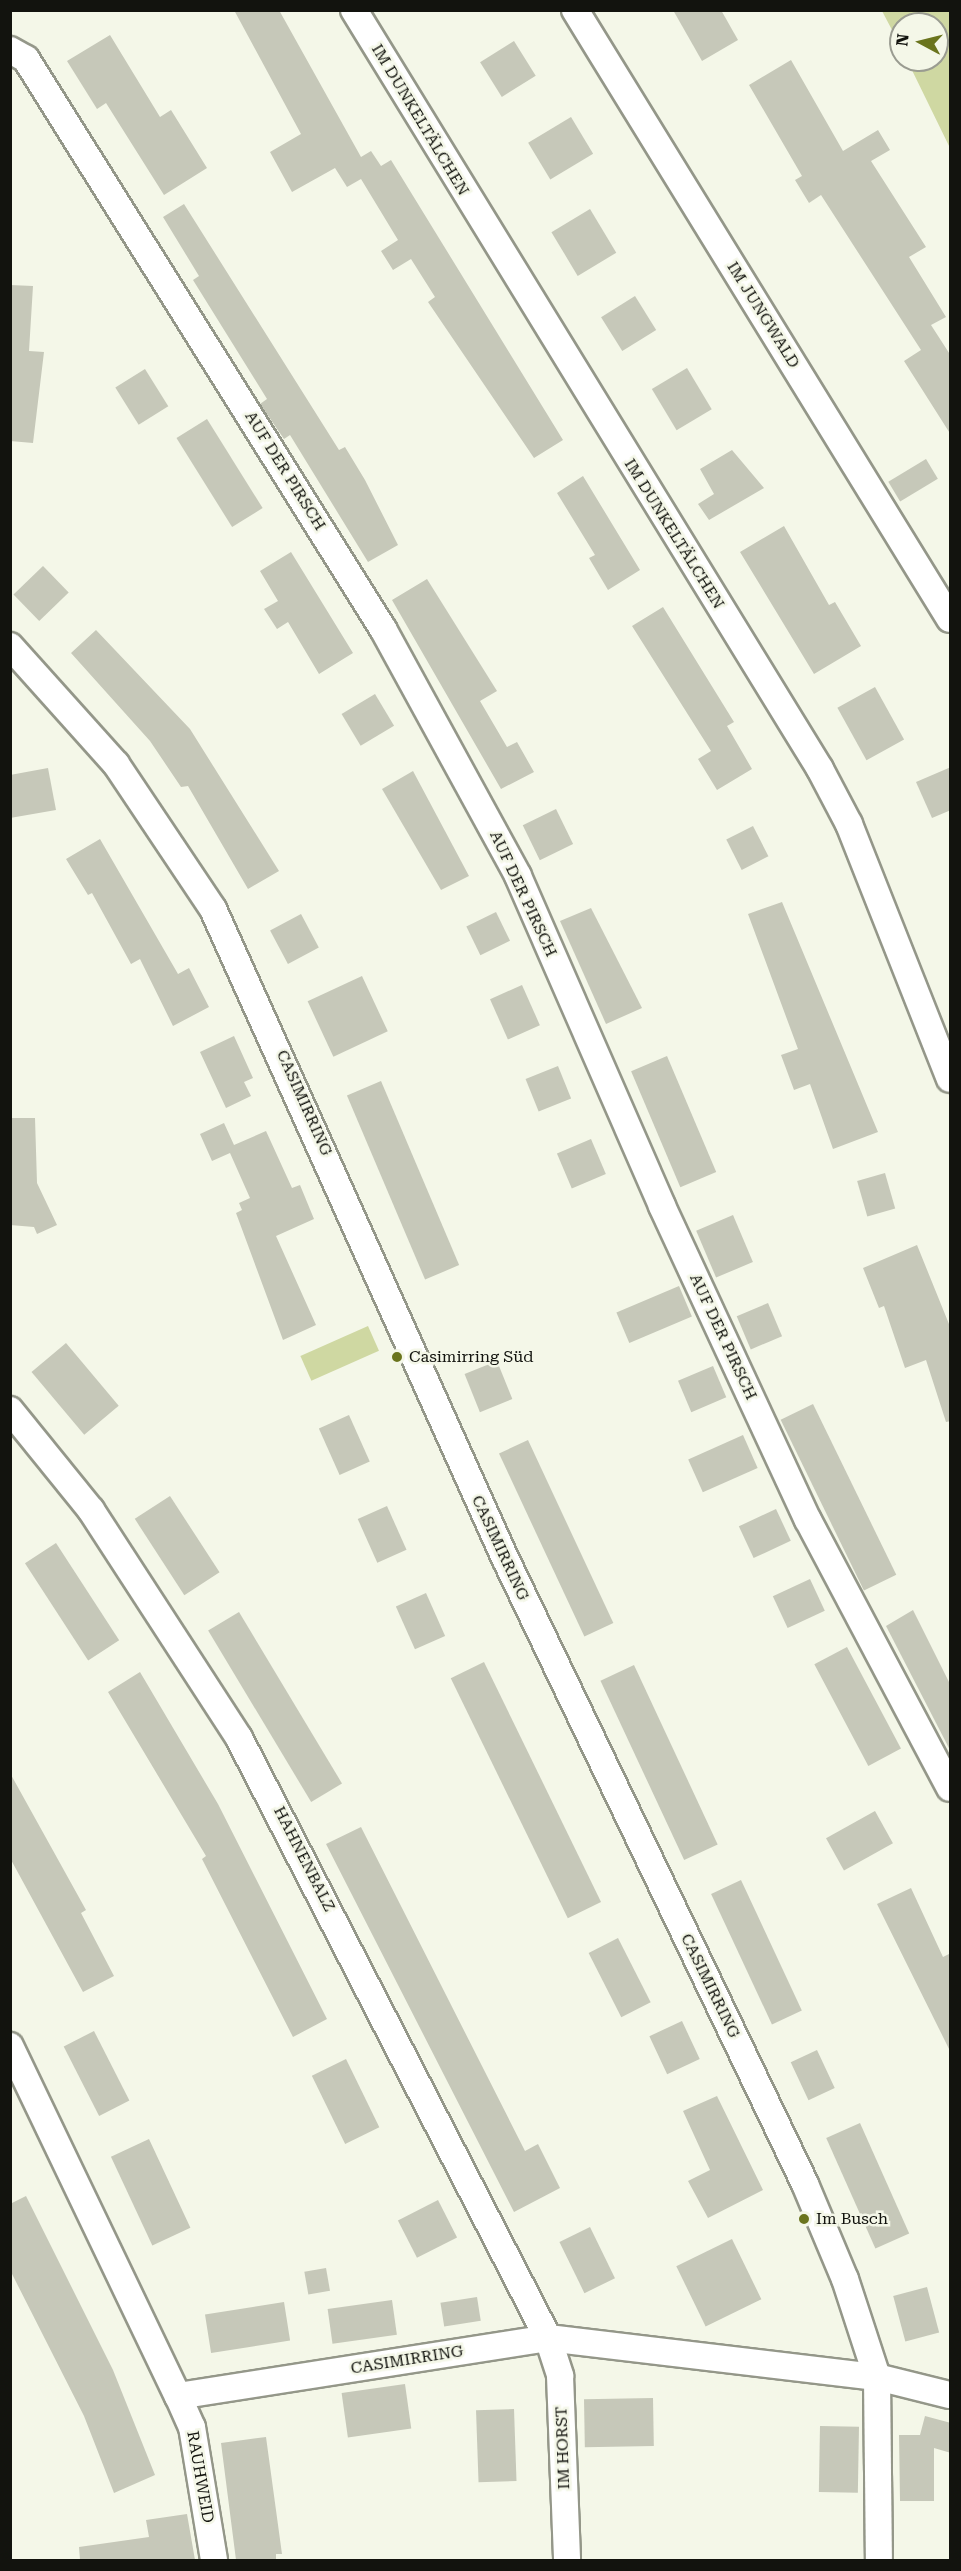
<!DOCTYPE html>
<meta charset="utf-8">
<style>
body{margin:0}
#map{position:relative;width:961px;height:2571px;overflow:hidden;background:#f4f7e8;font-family:"Roboto Serif",serif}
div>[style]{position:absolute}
.green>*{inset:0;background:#cfd8a2;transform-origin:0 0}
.building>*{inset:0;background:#c6c8b9;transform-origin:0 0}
.roads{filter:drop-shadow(2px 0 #949789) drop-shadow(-2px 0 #949789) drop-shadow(0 2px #949789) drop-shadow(0 -2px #949789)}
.street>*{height:26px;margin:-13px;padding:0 13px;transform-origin:13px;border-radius:13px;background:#fff}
.dots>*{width:16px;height:16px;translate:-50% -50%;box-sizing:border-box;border:3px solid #f4f7e8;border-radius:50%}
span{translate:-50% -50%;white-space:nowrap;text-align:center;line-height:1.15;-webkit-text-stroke:5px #f4f7e8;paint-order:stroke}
.street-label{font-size:16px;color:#12130e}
.poi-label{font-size:16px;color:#12130e}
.left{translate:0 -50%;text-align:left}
.frame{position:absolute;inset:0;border:12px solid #12130e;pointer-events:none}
.north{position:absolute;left:889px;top:12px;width:60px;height:60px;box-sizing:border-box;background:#f4f7e8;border:2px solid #9a9c91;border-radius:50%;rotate:277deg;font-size:16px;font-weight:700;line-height:24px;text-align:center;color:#12130e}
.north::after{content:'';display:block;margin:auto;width:21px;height:27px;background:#6a741d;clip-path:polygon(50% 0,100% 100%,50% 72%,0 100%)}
</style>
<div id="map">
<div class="green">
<i style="clip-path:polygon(882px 11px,950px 11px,950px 148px,907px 60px,937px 60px,937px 24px,901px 24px,901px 47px)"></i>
<i style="left:368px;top:1326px;width:27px;height:74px;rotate:66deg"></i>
</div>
<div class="building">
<i style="clip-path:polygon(234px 10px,279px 10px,361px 157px,371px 151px,381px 166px,391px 160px,563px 440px,534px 458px,428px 302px,435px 297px,411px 259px,393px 270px,381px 251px,398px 240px,361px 179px,347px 187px,335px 168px,292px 192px,270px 152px,301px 134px)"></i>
<i style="clip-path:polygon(673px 10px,721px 10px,738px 40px,702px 61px)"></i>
<i style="clip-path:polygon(110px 35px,160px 117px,171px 110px,207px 168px,164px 195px,106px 103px,97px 109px,67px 61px)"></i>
<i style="left:514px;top:41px;width:41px;height:40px;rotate:58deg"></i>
<i style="clip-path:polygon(791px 60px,843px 151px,878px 130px,890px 150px,871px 161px,926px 247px,909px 257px,946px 317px,931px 325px,951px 356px,951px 435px,904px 361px,921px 350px,821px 195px,809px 203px,795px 180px,802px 176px,749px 85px)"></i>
<i style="left:571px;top:117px;width:43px;height:50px;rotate:59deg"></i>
<i style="clip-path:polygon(184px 204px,339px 450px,345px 447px,365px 480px,398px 545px,368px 562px,290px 435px,284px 439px,260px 404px,267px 399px,193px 280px,199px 276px,163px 217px)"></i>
<i style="left:590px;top:209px;width:51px;height:45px;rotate:59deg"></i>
<i style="clip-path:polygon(10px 285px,33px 286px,29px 351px,44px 352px,33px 443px,10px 441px)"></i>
<i style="left:635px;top:296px;width:40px;height:40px;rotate:58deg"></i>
<i style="left:687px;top:368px;width:48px;height:41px;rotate:59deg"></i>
<i style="left:145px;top:369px;width:44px;height:35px;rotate:58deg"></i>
<i style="left:207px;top:419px;width:105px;height:36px;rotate:58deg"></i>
<i style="clip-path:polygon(732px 450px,764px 488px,709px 520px,698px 504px,714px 494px,700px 469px)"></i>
<i style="left:926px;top:459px;width:23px;height:44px;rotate:59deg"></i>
<i style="clip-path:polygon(583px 476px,640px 570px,608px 590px,589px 558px,595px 555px,557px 493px)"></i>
<i style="clip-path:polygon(784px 526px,829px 605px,835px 602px,861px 646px,814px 674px,740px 552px)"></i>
<i style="clip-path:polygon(291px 552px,353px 653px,319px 674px,288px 622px,277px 629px,264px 609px,278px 601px,260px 571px)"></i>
<i style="left:43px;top:566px;width:37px;height:41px;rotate:46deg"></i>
<i style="clip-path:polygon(427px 579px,497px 691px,480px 701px,507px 747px,517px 742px,534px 772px,501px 789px,392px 600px)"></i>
<i style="clip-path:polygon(663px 607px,734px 722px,727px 726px,752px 769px,717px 790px,698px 759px,711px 751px,632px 626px)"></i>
<i style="clip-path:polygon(96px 630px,190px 729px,279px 871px,248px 889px,188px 786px,181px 787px,150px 741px,71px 653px)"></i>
<i style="left:875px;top:687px;width:60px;height:43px;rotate:61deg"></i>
<i style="left:375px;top:694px;width:37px;height:39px;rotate:59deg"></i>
<i style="clip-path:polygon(951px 767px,951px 810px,932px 818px,916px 782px)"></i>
<i style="clip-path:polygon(48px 768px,56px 810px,10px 818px,10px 775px)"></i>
<i style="clip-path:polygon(413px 771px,469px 876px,441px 890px,382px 789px)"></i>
<i style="left:556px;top:809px;width:39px;height:37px;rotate:64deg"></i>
<i style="left:753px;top:826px;width:34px;height:30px;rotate:63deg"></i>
<i style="clip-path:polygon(100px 839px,178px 974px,189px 968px,209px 1007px,173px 1026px,140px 959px,131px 964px,92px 893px,88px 895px,66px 859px)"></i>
<i style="clip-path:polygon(782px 902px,878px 1132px,833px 1149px,810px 1084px,794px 1090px,781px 1055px,798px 1049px,748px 914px)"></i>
<i style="clip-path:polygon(591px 908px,642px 1008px,606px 1024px,560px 921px)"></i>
<i style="left:496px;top:912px;width:32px;height:33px;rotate:64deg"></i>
<i style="left:301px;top:914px;width:38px;height:35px;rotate:62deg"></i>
<i style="left:362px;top:976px;width:61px;height:60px;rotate:65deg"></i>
<i style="left:522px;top:985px;width:44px;height:35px;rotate:66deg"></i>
<i style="clip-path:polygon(234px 1036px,253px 1078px,244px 1082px,251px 1096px,226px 1108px,200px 1052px)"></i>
<i style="left:667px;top:1056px;width:126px;height:39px;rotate:67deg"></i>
<i style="left:558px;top:1066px;width:35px;height:35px;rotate:68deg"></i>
<i style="left:381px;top:1081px;width:200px;height:37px;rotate:67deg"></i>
<i style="clip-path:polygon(10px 1118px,35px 1118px,37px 1183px,57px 1225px,37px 1234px,34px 1227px,10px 1225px)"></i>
<i style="clip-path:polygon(224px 1123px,234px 1145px,266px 1131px,292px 1188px,300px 1185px,314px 1219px,276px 1236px,316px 1325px,283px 1340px,236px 1213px,242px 1210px,239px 1203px,250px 1198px,230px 1153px,212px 1161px,200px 1134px)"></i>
<i style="left:591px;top:1139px;width:38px;height:37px;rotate:67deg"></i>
<i style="left:885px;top:1173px;width:37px;height:29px;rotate:74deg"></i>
<i style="left:733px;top:1215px;width:51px;height:40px;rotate:67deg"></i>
<i style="clip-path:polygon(917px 1245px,951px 1329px,951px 1421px,946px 1422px,926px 1360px,905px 1368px,884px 1306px,879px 1308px,863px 1268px)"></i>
<i style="left:679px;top:1286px;width:33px;height:68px;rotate:67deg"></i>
<i style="left:768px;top:1303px;width:36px;height:34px;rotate:67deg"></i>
<i style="left:66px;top:1343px;width:82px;height:45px;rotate:50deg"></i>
<i style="left:497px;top:1361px;width:41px;height:35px;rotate:68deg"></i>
<i style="left:713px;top:1366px;width:34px;height:38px;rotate:67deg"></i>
<i style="left:813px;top:1404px;width:190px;height:36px;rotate:64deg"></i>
<i style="left:349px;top:1415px;width:51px;height:33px;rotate:66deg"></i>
<i style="left:743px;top:1435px;width:36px;height:60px;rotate:66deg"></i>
<i style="left:528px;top:1440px;width:202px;height:32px;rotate:65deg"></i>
<i style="left:170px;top:1496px;width:91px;height:42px;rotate:57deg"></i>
<i style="left:387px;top:1506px;width:48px;height:32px;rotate:66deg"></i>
<i style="left:776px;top:1509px;width:35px;height:41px;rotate:65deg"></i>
<i style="left:56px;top:1543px;width:116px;height:37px;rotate:57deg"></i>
<i style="left:810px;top:1579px;width:35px;height:41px;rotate:65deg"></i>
<i style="left:426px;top:1593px;width:47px;height:33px;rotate:66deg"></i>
<i style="clip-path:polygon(913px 1610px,951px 1686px,951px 1752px,886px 1626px)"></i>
<i style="left:239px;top:1612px;width:200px;height:36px;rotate:59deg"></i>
<i style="left:847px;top:1647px;width:115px;height:37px;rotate:62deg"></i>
<i style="left:484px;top:1662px;width:267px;height:37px;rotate:64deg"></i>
<i style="left:634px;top:1665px;width:198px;height:37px;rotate:65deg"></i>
<i style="clip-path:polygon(140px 1672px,218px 1804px,327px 2019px,293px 2037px,202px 1859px,206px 1856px,108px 1692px)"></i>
<i style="clip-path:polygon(10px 1773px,86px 1910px,81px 1913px,114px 1976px,83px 1992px,10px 1858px)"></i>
<i style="left:875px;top:1811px;width:37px;height:56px;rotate:61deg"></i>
<i style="clip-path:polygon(361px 1827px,525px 2151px,538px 2144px,560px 2188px,514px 2212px,326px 1844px)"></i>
<i style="left:741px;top:1880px;width:144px;height:33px;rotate:65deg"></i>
<i style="clip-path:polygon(911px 1888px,943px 1957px,951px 1953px,951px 2053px,877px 1904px)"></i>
<i style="left:618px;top:1938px;width:72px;height:33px;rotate:63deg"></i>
<i style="left:682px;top:2021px;width:42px;height:36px;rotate:65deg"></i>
<i style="left:94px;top:2031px;width:78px;height:34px;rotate:63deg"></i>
<i style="left:817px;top:2050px;width:42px;height:29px;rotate:65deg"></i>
<i style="left:346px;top:2059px;width:76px;height:38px;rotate:64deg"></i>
<i style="clip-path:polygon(717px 2096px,763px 2190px,708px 2218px,688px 2181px,710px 2170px,683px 2111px)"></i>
<i style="left:860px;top:2123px;width:121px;height:37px;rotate:66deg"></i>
<i style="left:149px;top:2139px;width:98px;height:42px;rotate:65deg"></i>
<i style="clip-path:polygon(26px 2196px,113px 2370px,155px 2475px,114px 2493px,84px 2416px,10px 2270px,10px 2204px)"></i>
<i style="left:438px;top:2200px;width:42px;height:45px;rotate:63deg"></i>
<i style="left:590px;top:2227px;width:57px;height:34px;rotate:64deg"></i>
<i style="left:732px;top:2239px;width:67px;height:62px;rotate:64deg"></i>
<i style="left:326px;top:2268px;width:23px;height:22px;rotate:80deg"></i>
<i style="left:927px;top:2287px;width:47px;height:35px;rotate:75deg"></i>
<i style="left:477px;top:2297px;width:24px;height:37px;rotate:81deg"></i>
<i style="left:392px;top:2300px;width:35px;height:65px;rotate:82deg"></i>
<i style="left:284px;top:2302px;width:39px;height:80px;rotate:81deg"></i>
<i style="left:405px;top:2384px;width:45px;height:64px;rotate:82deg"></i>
<i style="left:653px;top:2398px;width:48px;height:69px;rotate:89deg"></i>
<i style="left:514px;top:2409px;width:72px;height:38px;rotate:88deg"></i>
<i style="clip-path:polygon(925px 2416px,951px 2423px,951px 2453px,934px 2448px,934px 2501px,900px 2501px,899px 2435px,920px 2435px)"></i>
<i style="left:820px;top:2426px;width:39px;height:66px;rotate:1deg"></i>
<i style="clip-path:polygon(266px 2437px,282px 2554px,276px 2554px,276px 2560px,236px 2560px,221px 2443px)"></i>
<i style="clip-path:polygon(187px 2514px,195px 2560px,80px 2560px,79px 2547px,149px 2537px,146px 2520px)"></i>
</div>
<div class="roads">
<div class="street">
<i style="left:354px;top:10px;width:891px;rotate:58.45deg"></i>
<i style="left:820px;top:769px;width:62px;rotate:62.2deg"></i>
<i style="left:849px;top:824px;width:274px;rotate:68.4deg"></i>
<i style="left:575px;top:10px;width:715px;rotate:58.38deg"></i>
<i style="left:10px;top:50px;width:18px;rotate:29deg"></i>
<i style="left:26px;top:59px;width:673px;rotate:57.94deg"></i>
<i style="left:383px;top:629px;width:281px;rotate:61.3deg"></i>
<i style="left:518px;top:876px;width:360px;rotate:66.4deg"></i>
<i style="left:662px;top:1206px;width:346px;rotate:65.1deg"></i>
<i style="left:808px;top:1520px;width:303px;rotate:62.1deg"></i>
<i style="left:10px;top:646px;width:159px;rotate:48.1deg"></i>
<i style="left:116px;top:764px;width:174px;rotate:56.2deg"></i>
<i style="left:213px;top:909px;width:712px;rotate:65.78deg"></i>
<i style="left:505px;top:1558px;width:694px;rotate:64.39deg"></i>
<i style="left:805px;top:2184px;width:103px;rotate:67.2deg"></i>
<i style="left:845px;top:2279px;width:103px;rotate:71.9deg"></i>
<i style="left:877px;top:2377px;width:183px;rotate:89.4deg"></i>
<i style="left:10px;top:1410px;width:129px;rotate:51deg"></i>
<i style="left:91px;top:1510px;width:272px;rotate:57deg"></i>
<i style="left:239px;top:1738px;width:675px;rotate:62.75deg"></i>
<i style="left:548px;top:2338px;width:40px;rotate:72deg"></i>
<i style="left:560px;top:2376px;width:184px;rotate:87.8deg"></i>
<i style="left:10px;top:2046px;width:388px;rotate:64.4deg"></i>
<i style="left:178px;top:2396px;width:375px;rotate:-8.9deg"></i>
<i style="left:548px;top:2338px;width:331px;rotate:6.8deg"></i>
<i style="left:877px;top:2377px;width:75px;rotate:13.9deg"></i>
<i style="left:178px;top:2396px;width:34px;rotate:66deg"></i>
<i style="left:192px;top:2427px;width:135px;rotate:80.6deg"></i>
</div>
</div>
<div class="dots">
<i style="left:397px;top:1357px;background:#6a741d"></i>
<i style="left:804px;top:2219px;background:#6a741d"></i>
</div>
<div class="street-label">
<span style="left:420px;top:120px;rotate:59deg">IM DUNKELTÄLCHEN</span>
<span style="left:763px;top:315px;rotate:58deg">IM JUNGWALD</span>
<span style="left:285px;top:471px;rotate:58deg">AUF DER PIRSCH</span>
<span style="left:674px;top:534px;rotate:58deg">IM DUNKELTÄLCHEN</span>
<span style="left:523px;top:894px;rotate:65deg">AUF DER PIRSCH</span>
<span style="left:304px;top:1103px;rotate:66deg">CASIMIRRING</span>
<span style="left:723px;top:1337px;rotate:65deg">AUF DER PIRSCH</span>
<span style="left:500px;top:1548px;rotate:65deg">CASIMIRRING</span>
<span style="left:304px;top:1859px;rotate:63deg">HAHNENBALZ</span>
<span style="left:710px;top:1986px;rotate:64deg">CASIMIRRING</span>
<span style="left:407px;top:2360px;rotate:-9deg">CASIMIRRING</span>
<span style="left:563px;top:2448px;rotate:-92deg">IM HORST</span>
<span style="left:200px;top:2477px;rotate:80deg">RAUHWEID</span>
</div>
<div class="poi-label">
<span class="left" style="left:409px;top:1357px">Casimirring Süd</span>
<span class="left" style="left:816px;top:2219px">Im Busch</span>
</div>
<div class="frame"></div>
<div class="north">N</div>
</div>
